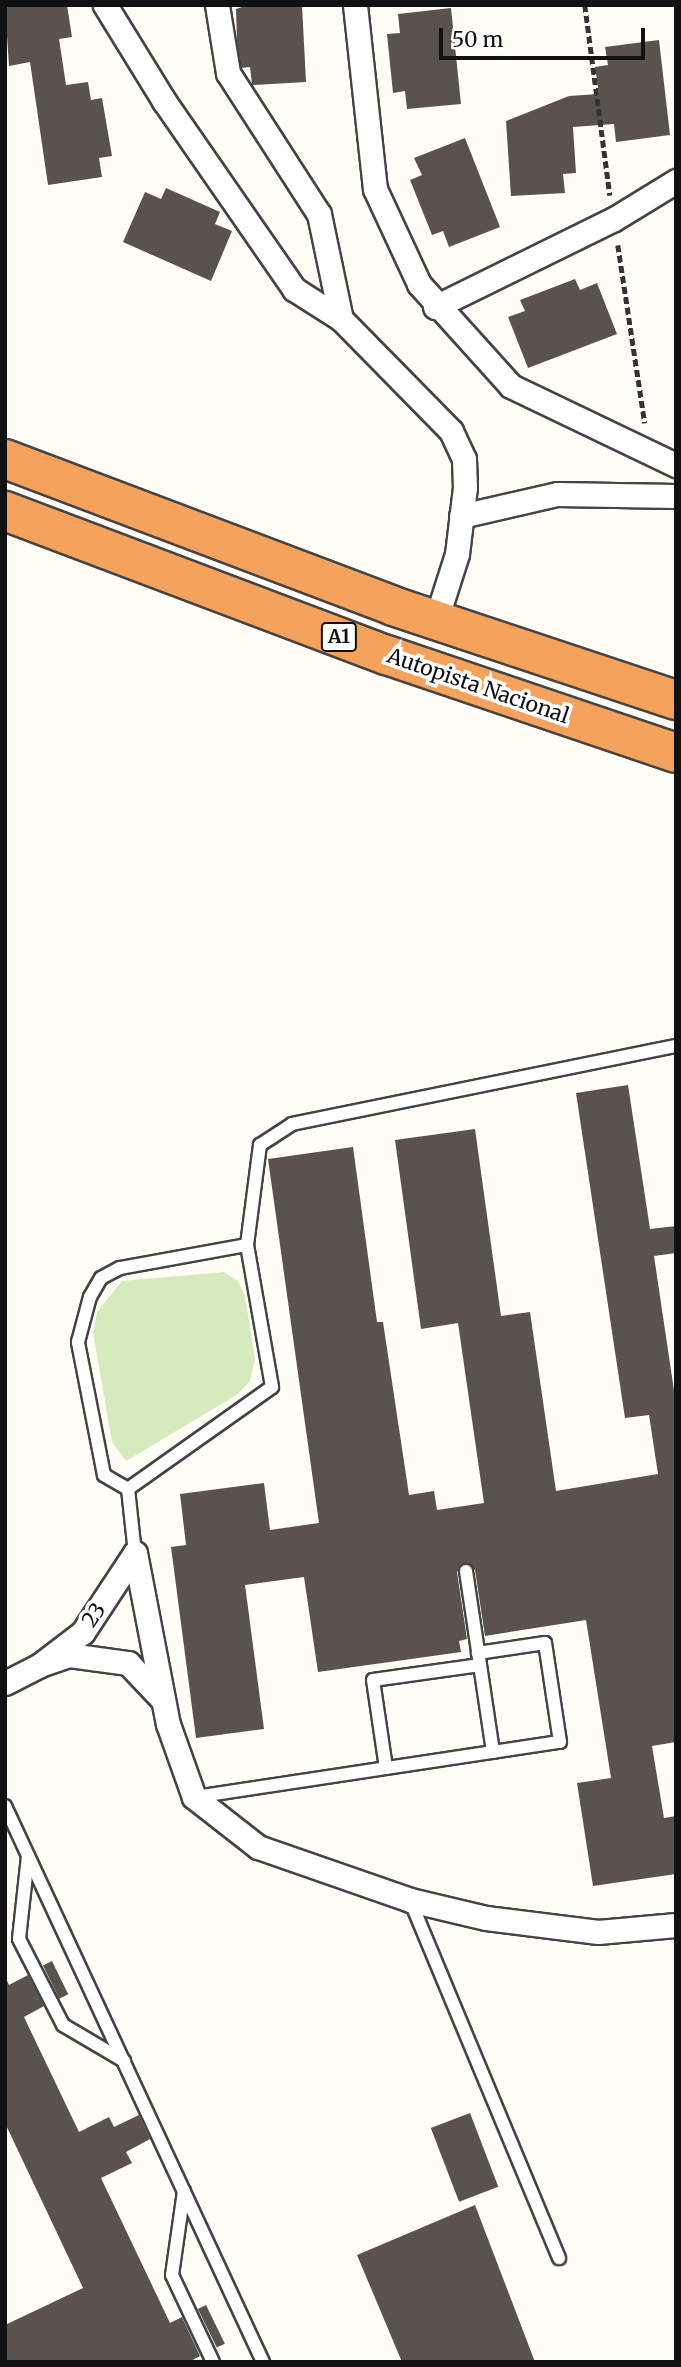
<!DOCTYPE html>
<style>
body{margin:0}
#map{position:relative;width:681px;height:2367px;overflow:hidden;background:#fffdf5;font-family:Merriweather,serif}
div>[style]{position:absolute}
.green>*{inset:0;background:#d5ebbd}
.building>*{inset:0;background:#5a524d;transform-origin:0 0}
.path>*{height:4.5px;margin-top:-2.25px;transform-origin:0;background:repeating-linear-gradient(90deg,#333 0 7px,transparent 0 10.5px)}
.roads{filter:drop-shadow(2px 0 #444) drop-shadow(-2px 0 #444) drop-shadow(0 2px #444) drop-shadow(0 -2px #444)}
.service>*{height:12px;margin:-6px;padding:0 6px;transform-origin:6px;border-radius:6px;background:#fff}
.minor>*{height:23px;margin:-11.5px;padding:0 11.5px;transform-origin:11.5px;border-radius:11.5px;background:#fff}
.motorway>*{height:38px;margin:-19px;padding:0 19px;transform-origin:19px;border-radius:19px;background:#f5a25d}
span{translate:-50% -50%;white-space:nowrap;text-align:center;line-height:1.15;-webkit-text-stroke:7px #fff;paint-order:stroke}
.shield-label span{padding:2px 5px;background:#fff;border:2px solid;border-radius:5px;-webkit-text-stroke-width:0}
.shield-label{font-size:19px;color:#111;font-weight:700}
.street-label{font-size:21px;color:#111}
.frame{position:absolute;inset:0;border:7px solid #111;pointer-events:none}
.scale{position:absolute;left:439px;top:28px;width:206px;height:32px;box-sizing:border-box;border:4px solid #111;border-top:0;padding-left:9px;font-size:21px;line-height:24px;white-space:nowrap;color:#111;-webkit-text-stroke:5px #fff;paint-order:stroke}
</style>
<div id="map">
<div class="green">
<i style="clip-path:polygon(224px 1272px,238px 1281px,245px 1296px,255px 1359px,250px 1381px,238px 1394px,126px 1461px,112px 1442px,93px 1333px,97px 1312px,122px 1281px)"></i>
</div>
<div class="building">
<i style="clip-path:polygon(5px 5px,67px 5px,72px 37px,59px 39px,66px 85px,88px 82px,91px 100px,102px 98px,112px 156px,99px 158px,102px 177px,48px 185px,30px 62px,9px 66px)"></i>
<i style="clip-path:polygon(248px 5px,302px 5px,306px 82px,252px 85px,250px 67px,241px 68px,237px 42px,236px 9px)"></i>
<i style="clip-path:polygon(451px 8px,461px 104px,407px 109px,405px 91px,393px 93px,387px 34px,400px 33px,398px 14px)"></i>
<i style="clip-path:polygon(659px 40px,670px 135px,616px 142px,614px 124px,573px 127px,576px 173px,563px 174px,565px 193px,511px 196px,506px 121px,569px 96px,599px 94px,595px 67px,608px 65px,605px 47px)"></i>
<i style="clip-path:polygon(465px 138px,500px 227px,449px 247px,443px 231px,432px 235px,410px 180px,422px 175px,414px 158px)"></i>
<i style="clip-path:polygon(166px 188px,220px 212px,215px 224px,232px 231px,211px 281px,123px 242px,145px 192px,161px 199px)"></i>
<i style="clip-path:polygon(575px 279px,580px 290px,597px 283px,617px 334px,528px 368px,508px 317px,525px 311px,520px 300px)"></i>
<i style="clip-path:polygon(628px 1085px,650px 1229px,676px 1226px,676px 1253px,654px 1256px,676px 1404px,676px 1742px,652px 1746px,664px 1818px,676px 1816px,676px 1874px,593px 1886px,577px 1783px,611px 1778px,586px 1620px,485px 1636px,475px 1570px,464px 1563px,457px 1572px,467px 1639px,459px 1641px,461px 1652px,318px 1672px,304px 1577px,245px 1585px,264px 1729px,196px 1738px,171px 1547px,186px 1545px,180px 1494px,264px 1483px,270px 1530px,319px 1523px,268px 1159px,353px 1147px,377px 1322px,383px 1322px,409px 1495px,434px 1491px,437px 1510px,484px 1503px,458px 1323px,421px 1329px,395px 1140px,475px 1129px,501px 1316px,530px 1312px,556px 1491px,658px 1474px,649px 1415px,625px 1418px,576px 1093px)"></i>
<i style="left:52px;top:1961px;width:37px;height:10px;rotate:64deg"></i>
<i style="clip-path:polygon(28px 1975px,44px 2006px,24px 2017px,79px 2132px,109px 2117px,114px 2127px,139px 2115px,150px 2139px,126px 2152px,132px 2163px,101px 2178px,170px 2323px,182px 2317px,200px 2356px,189px 2362px,5px 2362px,5px 2325px,83px 2288px,5px 2123px,5px 1976px,9px 1985px)"></i>
<i style="left:470px;top:2113px;width:79px;height:42px;rotate:69deg"></i>
<i style="clip-path:polygon(475px 2205px,535px 2362px,402px 2362px,357px 2255px)"></i>
<i style="left:206px;top:2305px;width:43px;height:9px;rotate:64deg"></i>
</div>
<div class="path">
<i style="left:585px;top:5px;width:192px;rotate:82.5deg"></i>
<i style="left:618px;top:245px;width:180px;rotate:81.4deg"></i>
</div>
<div class="roads">
<div class="service">
<i style="left:247px;top:1245px;width:101px;rotate:-82.6deg"></i>
<i style="left:260px;top:1145px;width:38px;rotate:-33deg"></i>
<i style="left:292px;top:1124px;width:392px;rotate:-11.5deg"></i>
<i style="left:128px;top:1489px;width:28px;rotate:-150deg"></i>
<i style="left:104px;top:1475px;width:136px;rotate:-101.1deg"></i>
<i style="left:78px;top:1342px;width:47px;rotate:-75.1deg"></i>
<i style="left:90px;top:1297px;width:22px;rotate:-60deg"></i>
<i style="left:101px;top:1278px;width:21px;rotate:-28deg"></i>
<i style="left:120px;top:1268px;width:129px;rotate:-10.3deg"></i>
<i style="left:247px;top:1245px;width:144px;rotate:80deg"></i>
<i style="left:272px;top:1387px;width:176px;rotate:144.7deg"></i>
<i style="left:128px;top:1489px;width:64px;rotate:83.8deg"></i>
<i style="left:466px;top:1571px;width:183px;rotate:81.5deg"></i>
<i style="left:386px;top:1768px;width:89px;rotate:-98.4deg"></i>
<i style="left:373px;top:1680px;width:108px;rotate:-8deg"></i>
<i style="left:195px;top:1797px;width:369px;rotate:-8.6deg"></i>
<i style="left:560px;top:1742px;width:100px;rotate:-98.6deg"></i>
<i style="left:545px;top:1643px;width:68px;rotate:171.5deg"></i>
<i style="left:5px;top:1806px;width:613px;rotate:65.11deg"></i>
<i style="left:28px;top:1856px;width:83px;rotate:96.2deg"></i>
<i style="left:19px;top:1939px;width:97px;rotate:62.9deg"></i>
<i style="left:63px;top:2025px;width:71px;rotate:30.5deg"></i>
<i style="left:410px;top:1900px;width:388px;rotate:67.4deg"></i>
<i style="left:184px;top:2191px;width:85px;rotate:98.1deg"></i>
<i style="left:172px;top:2275px;width:96px;rotate:64.8deg"></i>
</div>
<div class="minor">
<i style="left:105px;top:5px;width:113px;rotate:58.4deg"></i>
<i style="left:164px;top:101px;width:229px;rotate:55.3deg"></i>
<i style="left:294px;top:289px;width:56px;rotate:32.6deg"></i>
<i style="left:341px;top:319px;width:157px;rotate:45.5deg"></i>
<i style="left:451px;top:431px;width:31px;rotate:65deg"></i>
<i style="left:464px;top:459px;width:28px;rotate:88deg"></i>
<i style="left:465px;top:487px;width:67px;rotate:96.8deg"></i>
<i style="left:457px;top:554px;width:69px;rotate:107.7deg"></i>
<i style="left:217px;top:5px;width:69px;rotate:80.8deg"></i>
<i style="left:228px;top:73px;width:168px;rotate:57.2deg"></i>
<i style="left:319px;top:214px;width:107px;rotate:78.2deg"></i>
<i style="left:355px;top:5px;width:185px;rotate:83.8deg"></i>
<i style="left:375px;top:189px;width:105px;rotate:65.1deg"></i>
<i style="left:419px;top:284px;width:137px;rotate:48deg"></i>
<i style="left:511px;top:386px;width:183px;rotate:25.6deg"></i>
<i style="left:435px;top:307px;width:199px;rotate:-26.2deg"></i>
<i style="left:614px;top:219px;width:73px;rotate:-31.5deg"></i>
<i style="left:461px;top:516px;width:98px;rotate:-12.9deg"></i>
<i style="left:557px;top:494px;width:119px;rotate:1deg"></i>
<i style="left:135px;top:1553px;width:174px;rotate:79.1deg"></i>
<i style="left:168px;top:1724px;width:77px;rotate:70.4deg"></i>
<i style="left:194px;top:1797px;width:81px;rotate:38deg"></i>
<i style="left:258px;top:1847px;width:161px;rotate:19.2deg"></i>
<i style="left:410px;top:1900px;width:78px;rotate:13.3deg"></i>
<i style="left:486px;top:1918px;width:113px;rotate:7.1deg"></i>
<i style="left:598px;top:1932px;width:78px;rotate:-5.1deg"></i>
<i style="left:135px;top:1553px;width:95px;rotate:123.4deg"></i>
<i style="left:83px;top:1632px;width:54px;rotate:142.5deg"></i>
<i style="left:40px;top:1665px;width:31px;rotate:-19deg"></i>
<i style="left:69px;top:1655px;width:60px;rotate:7.7deg"></i>
<i style="left:128px;top:1663px;width:51px;rotate:46.6deg"></i>
<i style="left:5px;top:1683px;width:39px;rotate:-27deg"></i>
</div>
<div class="motorway">
<i style="left:5px;top:459px;width:415px;rotate:20.7deg"></i>
<i style="left:393px;top:606px;width:298px;rotate:18.4deg"></i>
<i style="left:5px;top:511px;width:408px;rotate:20.7deg"></i>
<i style="left:387px;top:655px;width:305px;rotate:18.7deg"></i>
</div>
</div>
<div class="shield-label">
<span style="left:339px;top:637px">A1</span>
</div>
<div class="street-label">
<span style="left:478px;top:686px;rotate:19deg">Autopista Nacional</span>
<span style="left:94px;top:1615px;rotate:-56deg">23</span>
</div>
<div class="frame"></div>
<div class="scale">50 m</div>
</div>
